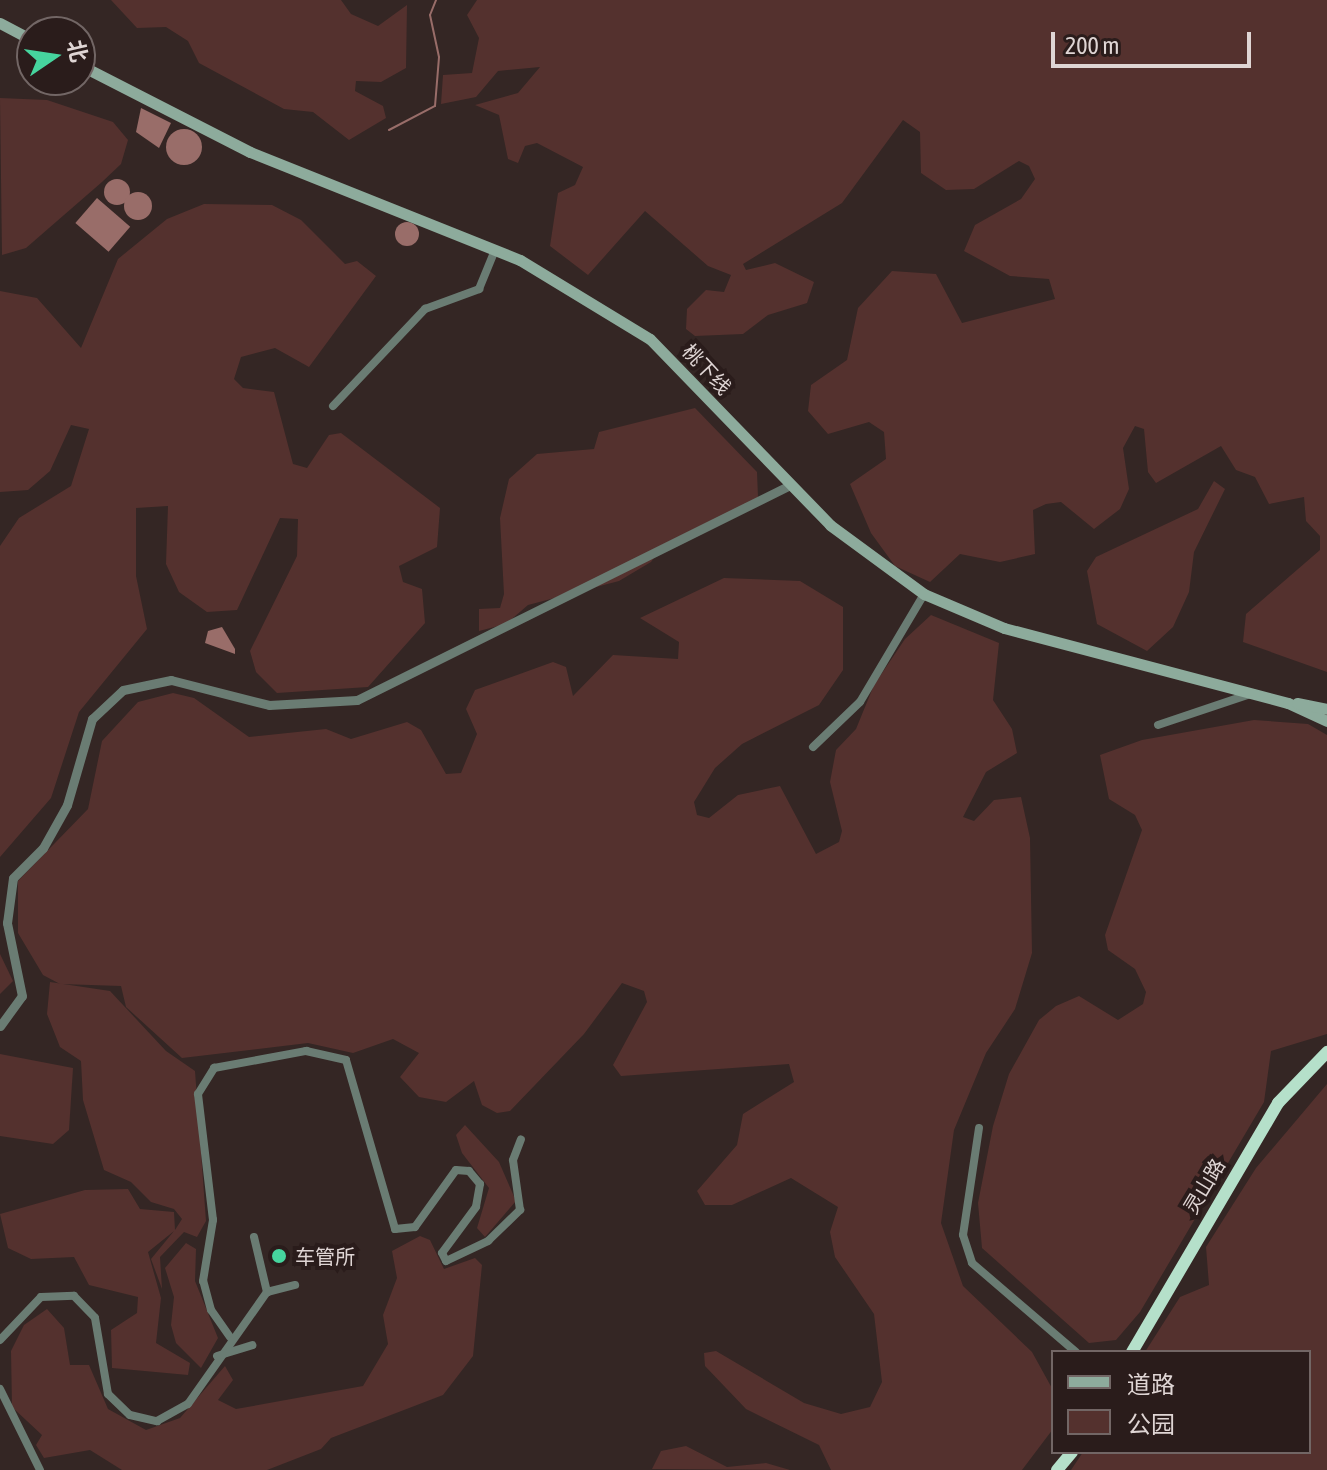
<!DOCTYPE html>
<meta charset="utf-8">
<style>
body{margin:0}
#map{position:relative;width:1327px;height:1470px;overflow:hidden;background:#342624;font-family:"Asap Condensed","Noto Sans SC",sans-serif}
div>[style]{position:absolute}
.green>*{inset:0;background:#54312e}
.water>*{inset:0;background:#996d69;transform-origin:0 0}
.round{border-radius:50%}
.stream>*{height:2px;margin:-1px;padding:0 1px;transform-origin:1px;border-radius:1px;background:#996d69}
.minor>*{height:8px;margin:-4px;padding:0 4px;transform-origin:4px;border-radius:4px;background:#6a7c73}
.tertiary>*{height:9px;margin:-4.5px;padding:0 4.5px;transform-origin:4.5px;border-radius:4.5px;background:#6a7c73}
.secondary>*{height:11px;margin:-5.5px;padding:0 5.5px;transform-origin:5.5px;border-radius:5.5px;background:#8dab9c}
.trunk>*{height:12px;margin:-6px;padding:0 6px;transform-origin:6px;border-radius:6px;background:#b5e0ca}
.dots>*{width:22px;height:22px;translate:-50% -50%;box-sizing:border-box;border:4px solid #2a1c1b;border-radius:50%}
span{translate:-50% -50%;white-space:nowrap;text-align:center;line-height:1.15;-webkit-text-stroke:8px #2a1c1b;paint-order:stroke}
.street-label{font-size:20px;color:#dfd5d4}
.poi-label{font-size:20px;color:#dfd5d4}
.left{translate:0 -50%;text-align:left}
.legend{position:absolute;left:1051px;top:1350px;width:260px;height:104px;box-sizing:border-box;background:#2a1c1b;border:2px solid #726665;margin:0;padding:10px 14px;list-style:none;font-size:24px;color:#dfd5d4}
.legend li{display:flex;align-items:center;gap:16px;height:40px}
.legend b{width:40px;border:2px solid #726665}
.north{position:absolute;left:16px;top:16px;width:80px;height:80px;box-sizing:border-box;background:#2a1c1b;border:2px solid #726665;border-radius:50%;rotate:77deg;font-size:22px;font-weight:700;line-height:32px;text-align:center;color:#dfd5d4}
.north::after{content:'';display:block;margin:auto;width:28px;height:36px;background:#46d49e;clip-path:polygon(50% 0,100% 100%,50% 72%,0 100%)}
.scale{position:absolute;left:1051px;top:32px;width:200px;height:36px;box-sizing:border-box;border:4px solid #dfd5d4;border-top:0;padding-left:10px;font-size:24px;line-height:28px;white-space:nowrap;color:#dfd5d4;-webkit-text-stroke:6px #2a1c1b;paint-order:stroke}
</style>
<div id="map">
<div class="green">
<i style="clip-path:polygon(111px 0,341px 0,351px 14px,378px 26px,407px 5px,406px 68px,381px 82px,356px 81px,355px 91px,383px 106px,386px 118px,349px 140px,313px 112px,284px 109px,199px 63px,188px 41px,166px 27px,137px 28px)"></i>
<i style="clip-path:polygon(477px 0,1327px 0,1327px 672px,1243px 642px,1246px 614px,1320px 550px,1320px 536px,1306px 521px,1304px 497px,1269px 504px,1255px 477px,1236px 470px,1221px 446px,1156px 483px,1148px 472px,1144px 429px,1135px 426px,1123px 448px,1129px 489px,1120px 509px,1094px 529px,1061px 502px,1046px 504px,1033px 510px,1035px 554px,1000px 562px,960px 554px,930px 582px,895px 566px,871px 533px,850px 484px,886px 459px,884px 432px,869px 422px,828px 434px,808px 411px,811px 385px,847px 360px,858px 308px,892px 271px,936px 274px,962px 323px,1055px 299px,1049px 279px,1010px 276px,964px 251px,975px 225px,1021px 199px,1035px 179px,1029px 166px,1019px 161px,974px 189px,946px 190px,921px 173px,920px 132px,903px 120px,842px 203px,743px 264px,746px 270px,775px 263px,814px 282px,807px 303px,768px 315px,743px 334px,695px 336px,686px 329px,687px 309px,706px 290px,724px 292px,731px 275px,708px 266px,645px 211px,588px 275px,550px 246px,558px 193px,575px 185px,583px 167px,537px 143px,525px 146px,518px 163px,508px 159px,499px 115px,475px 105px,518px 93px,540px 67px,498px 71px,476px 97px,441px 104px,443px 75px,472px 73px,479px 38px,467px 15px)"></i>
<i style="clip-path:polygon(0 98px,47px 100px,113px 122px,128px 140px,121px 164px,102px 182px,26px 248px,2px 255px)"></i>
<i style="clip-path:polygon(204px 204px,272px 205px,301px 220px,345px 264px,357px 261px,376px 276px,309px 367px,275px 348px,241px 357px,234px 379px,243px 388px,274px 392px,293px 464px,307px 468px,329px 435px,341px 433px,440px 508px,437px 547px,399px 566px,403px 582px,422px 589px,425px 623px,368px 687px,277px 693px,256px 672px,250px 651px,297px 556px,298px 519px,280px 518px,237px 610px,207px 612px,179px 592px,166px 564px,168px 506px,136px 508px,136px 576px,147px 629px,79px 712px,51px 798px,0 857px,0 546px,19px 518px,71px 486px,89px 429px,71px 425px,50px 471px,28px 490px,0 492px,0 291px,37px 298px,81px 348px,118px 259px,167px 219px)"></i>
<i style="clip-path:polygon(695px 408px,757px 472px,758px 497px,748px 509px,698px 536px,664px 544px,651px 562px,619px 581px,528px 605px,506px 624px,479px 631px,479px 609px,500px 608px,504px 594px,500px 518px,509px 479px,537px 454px,594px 449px,599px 432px)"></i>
<i style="clip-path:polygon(1214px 481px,1225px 489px,1194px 552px,1189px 592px,1173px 627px,1147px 651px,1097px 624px,1087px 571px,1096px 557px,1198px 509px)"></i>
<i style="clip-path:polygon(724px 578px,800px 581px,843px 607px,843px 670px,819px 705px,742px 744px,715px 768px,694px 802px,697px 815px,709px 818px,738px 795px,780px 786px,816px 854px,839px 842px,842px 831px,830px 782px,836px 750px,856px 729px,874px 685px,905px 639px,931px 615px,999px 643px,993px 700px,1012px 729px,1017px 753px,986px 772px,963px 817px,974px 821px,994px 800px,1021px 797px,1030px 838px,1032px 953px,1015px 1009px,986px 1053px,954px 1130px,941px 1223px,963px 1286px,1032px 1352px,1053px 1390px,1053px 1429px,1022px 1470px,831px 1470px,819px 1445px,746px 1409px,705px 1366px,704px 1353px,716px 1351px,804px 1403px,841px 1414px,870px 1407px,882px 1382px,874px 1314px,835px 1257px,830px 1232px,838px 1207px,791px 1178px,732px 1205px,705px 1205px,697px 1191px,737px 1145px,743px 1114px,794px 1082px,789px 1064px,621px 1076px,613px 1065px,647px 1002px,644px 991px,622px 983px,584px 1034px,510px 1111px,497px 1113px,482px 1105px,474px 1081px,446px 1102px,419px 1097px,400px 1077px,419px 1053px,393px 1039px,353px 1053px,308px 1043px,182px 1058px,126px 1007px,121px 986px,60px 984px,43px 975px,18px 933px,18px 881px,88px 809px,102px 741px,138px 702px,173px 693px,194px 698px,249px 737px,326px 729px,351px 739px,407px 722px,421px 730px,446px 774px,461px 773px,477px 734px,466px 709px,475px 690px,553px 662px,566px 667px,573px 696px,613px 655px,678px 659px,679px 642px,640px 618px)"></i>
<i style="clip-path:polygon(1254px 720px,1308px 724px,1327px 735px,1327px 1034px,1271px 1051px,1264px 1102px,1140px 1312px,1116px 1340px,1089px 1343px,982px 1248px,978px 1203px,993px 1126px,1009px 1074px,1039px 1020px,1056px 1006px,1079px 996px,1118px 1020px,1143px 1004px,1146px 992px,1135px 969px,1108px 950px,1105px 935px,1142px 830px,1135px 815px,1109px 799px,1100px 755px,1142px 740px)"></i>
<i style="clip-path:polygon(0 954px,13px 981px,0 994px)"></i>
<i style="clip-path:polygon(50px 982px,110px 991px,166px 1051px,195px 1071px,206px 1221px,197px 1237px,184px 1232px,160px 1257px,162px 1289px,151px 1259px,174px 1231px,148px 1252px,161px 1298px,156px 1343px,190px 1363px,188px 1375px,112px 1368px,111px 1330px,137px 1313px,138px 1297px,89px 1285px,74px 1257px,31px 1259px,8px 1248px,0 1214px,85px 1190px,128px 1189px,140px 1209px,174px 1212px,175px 1230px,182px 1219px,174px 1209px,151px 1202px,131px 1182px,104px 1170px,83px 1100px,81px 1061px,60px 1047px,47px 1014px)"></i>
<i style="clip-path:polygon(0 1054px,73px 1068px,69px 1130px,53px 1144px,0 1136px)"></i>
<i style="clip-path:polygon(1327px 1084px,1327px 1470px,1071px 1470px,1083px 1452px,1309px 1452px,1309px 1352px,1145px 1352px,1180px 1297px,1209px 1285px,1206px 1247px,1256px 1168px)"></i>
<i style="clip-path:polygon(465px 1125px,499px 1162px,516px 1201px,485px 1237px,477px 1228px,489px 1188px,462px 1153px,456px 1135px)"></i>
<i style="clip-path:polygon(420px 1236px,430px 1240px,444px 1269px,475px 1258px,482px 1265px,473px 1356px,443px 1395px,331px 1438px,321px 1449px,267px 1470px,122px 1470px,90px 1450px,44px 1458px,36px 1445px,42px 1435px,12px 1407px,11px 1351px,24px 1325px,47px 1309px,64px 1328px,70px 1365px,89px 1365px,108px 1409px,146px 1430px,180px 1418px,225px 1366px,233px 1380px,218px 1400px,236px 1409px,363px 1386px,388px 1344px,383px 1315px,397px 1278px,392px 1251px)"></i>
<i style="clip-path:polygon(186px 1243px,196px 1249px,195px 1281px,218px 1338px,201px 1368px,176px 1343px,171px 1325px,174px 1297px,165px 1268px)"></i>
<i style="clip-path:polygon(686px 1446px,727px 1467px,766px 1463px,790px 1470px,652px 1469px,661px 1451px)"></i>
</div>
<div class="water">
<i style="clip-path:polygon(141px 108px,171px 123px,159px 148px,136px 132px)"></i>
<i class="round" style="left:166px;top:129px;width:36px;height:36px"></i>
<i class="round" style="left:104px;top:179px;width:26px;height:26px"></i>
<i class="round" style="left:124px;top:192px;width:28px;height:28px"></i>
<i style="left:97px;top:198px;width:44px;height:33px;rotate:41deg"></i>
<i class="round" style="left:395px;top:222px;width:24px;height:24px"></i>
<i style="clip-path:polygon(222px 627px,235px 649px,235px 654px,205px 643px,208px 631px)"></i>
</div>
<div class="stream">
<i style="left:389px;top:130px;width:52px;rotate:-27.6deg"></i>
<i style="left:435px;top:106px;width:49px;rotate:-85.3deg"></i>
<i style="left:439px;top:57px;width:43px;rotate:-102.1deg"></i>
<i style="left:430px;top:15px;width:16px;rotate:-68deg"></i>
</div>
<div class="minor">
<i style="left:333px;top:406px;width:134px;rotate:-46.5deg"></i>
<i style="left:425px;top:309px;width:58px;rotate:-20.3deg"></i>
<i style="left:479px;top:289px;width:42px;rotate:-67.7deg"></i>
<i style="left:1158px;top:725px;width:100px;rotate:-18.6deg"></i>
<i style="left:813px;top:747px;width:65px;rotate:-43.8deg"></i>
<i style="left:860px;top:702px;width:126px;rotate:-59.3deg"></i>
<i style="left:979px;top:1128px;width:108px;rotate:98.5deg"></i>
<i style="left:963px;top:1235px;width:29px;rotate:72deg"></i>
<i style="left:972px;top:1263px;width:137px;rotate:40.6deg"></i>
<i style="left:254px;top:1237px;width:57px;rotate:76.7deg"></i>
<i style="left:267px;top:1292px;width:29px;rotate:-14deg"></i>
<i style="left:230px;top:1337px;width:33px;rotate:-125deg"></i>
<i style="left:211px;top:1310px;width:30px;rotate:-105deg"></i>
<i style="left:203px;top:1281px;width:62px;rotate:-80.7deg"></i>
<i style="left:213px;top:1220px;width:127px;rotate:-96.8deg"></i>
<i style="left:198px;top:1094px;width:31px;rotate:-58deg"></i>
<i style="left:214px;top:1068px;width:94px;rotate:-10.5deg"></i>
<i style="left:306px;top:1051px;width:41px;rotate:12.7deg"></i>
<i style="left:346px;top:1060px;width:176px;rotate:73.8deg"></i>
<i style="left:395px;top:1229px;width:20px;rotate:-6deg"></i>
<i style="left:415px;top:1227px;width:70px;rotate:-54.3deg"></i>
<i style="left:456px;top:1170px;width:13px;rotate:4deg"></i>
<i style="left:469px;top:1171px;width:17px;rotate:50deg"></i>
<i style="left:480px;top:1184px;width:23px;rotate:100deg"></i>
<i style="left:476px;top:1207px;width:57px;rotate:126.5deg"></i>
<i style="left:442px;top:1253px;width:9px;rotate:63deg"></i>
<i style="left:446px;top:1261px;width:47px;rotate:-25.5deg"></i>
<i style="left:488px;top:1241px;width:45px;rotate:-44.1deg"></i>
<i style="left:520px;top:1210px;width:50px;rotate:-98deg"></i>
<i style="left:513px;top:1160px;width:22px;rotate:-69deg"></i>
<i style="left:0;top:1340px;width:59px;rotate:-46.4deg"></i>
<i style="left:41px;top:1297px;width:33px;rotate:-2deg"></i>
<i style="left:74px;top:1296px;width:30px;rotate:46deg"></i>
<i style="left:95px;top:1318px;width:77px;rotate:80.3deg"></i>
<i style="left:108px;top:1394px;width:30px;rotate:44deg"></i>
<i style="left:130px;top:1415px;width:28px;rotate:13deg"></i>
<i style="left:157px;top:1421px;width:35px;rotate:-29deg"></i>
<i style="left:188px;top:1404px;width:137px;rotate:-54.8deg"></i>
<i style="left:217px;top:1356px;width:37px;rotate:-17deg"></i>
<i style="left:0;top:1389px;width:90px;rotate:63.7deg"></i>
</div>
<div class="tertiary">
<i style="left:0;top:1026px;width:37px;rotate:-54deg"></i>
<i style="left:22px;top:996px;width:75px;rotate:-101.6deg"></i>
<i style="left:7px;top:923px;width:45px;rotate:-82.4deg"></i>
<i style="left:13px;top:878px;width:42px;rotate:-45deg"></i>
<i style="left:43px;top:848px;width:49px;rotate:-60.8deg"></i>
<i style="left:67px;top:805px;width:90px;rotate:-73.8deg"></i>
<i style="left:92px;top:719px;width:42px;rotate:-43.1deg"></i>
<i style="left:123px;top:690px;width:49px;rotate:-11.8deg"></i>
<i style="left:171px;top:680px;width:101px;rotate:14.3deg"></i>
<i style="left:269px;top:705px;width:88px;rotate:-3.3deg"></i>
<i style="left:357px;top:700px;width:483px;rotate:-26.4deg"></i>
</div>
<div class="secondary">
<i style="left:0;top:23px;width:36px;rotate:28deg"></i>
<i style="left:80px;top:65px;width:191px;rotate:27.1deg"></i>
<i style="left:250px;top:152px;width:291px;rotate:21.8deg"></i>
<i style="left:520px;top:260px;width:152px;rotate:31.3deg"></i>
<i style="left:650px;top:339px;width:259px;rotate:45.9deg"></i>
<i style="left:830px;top:525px;width:117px;rotate:36.3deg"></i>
<i style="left:924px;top:594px;width:87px;rotate:23deg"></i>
<i style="left:1004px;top:628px;width:294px;rotate:14.8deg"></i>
<i style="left:1288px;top:703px;width:43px;rotate:24.8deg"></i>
<i style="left:1297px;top:703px;width:31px;rotate:11deg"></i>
</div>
<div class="trunk">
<i style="left:1132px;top:1352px;width:289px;rotate:-59.6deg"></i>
<i style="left:1278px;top:1103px;width:71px;rotate:-46.1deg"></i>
<i style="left:1057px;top:1470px;width:23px;rotate:-50deg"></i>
</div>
<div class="dots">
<i style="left:279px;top:1256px;background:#46d49e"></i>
</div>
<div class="street-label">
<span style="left:707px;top:369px;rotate:47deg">桃下线</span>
<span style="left:1204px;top:1186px;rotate:-59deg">灵山路</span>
</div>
<div class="poi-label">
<span class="left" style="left:295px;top:1256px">车管所</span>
</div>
<ul class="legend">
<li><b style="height:10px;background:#8dab9c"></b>道路</li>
<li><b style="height:22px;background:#54312e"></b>公园</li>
</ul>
<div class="north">北</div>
<div class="scale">200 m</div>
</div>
